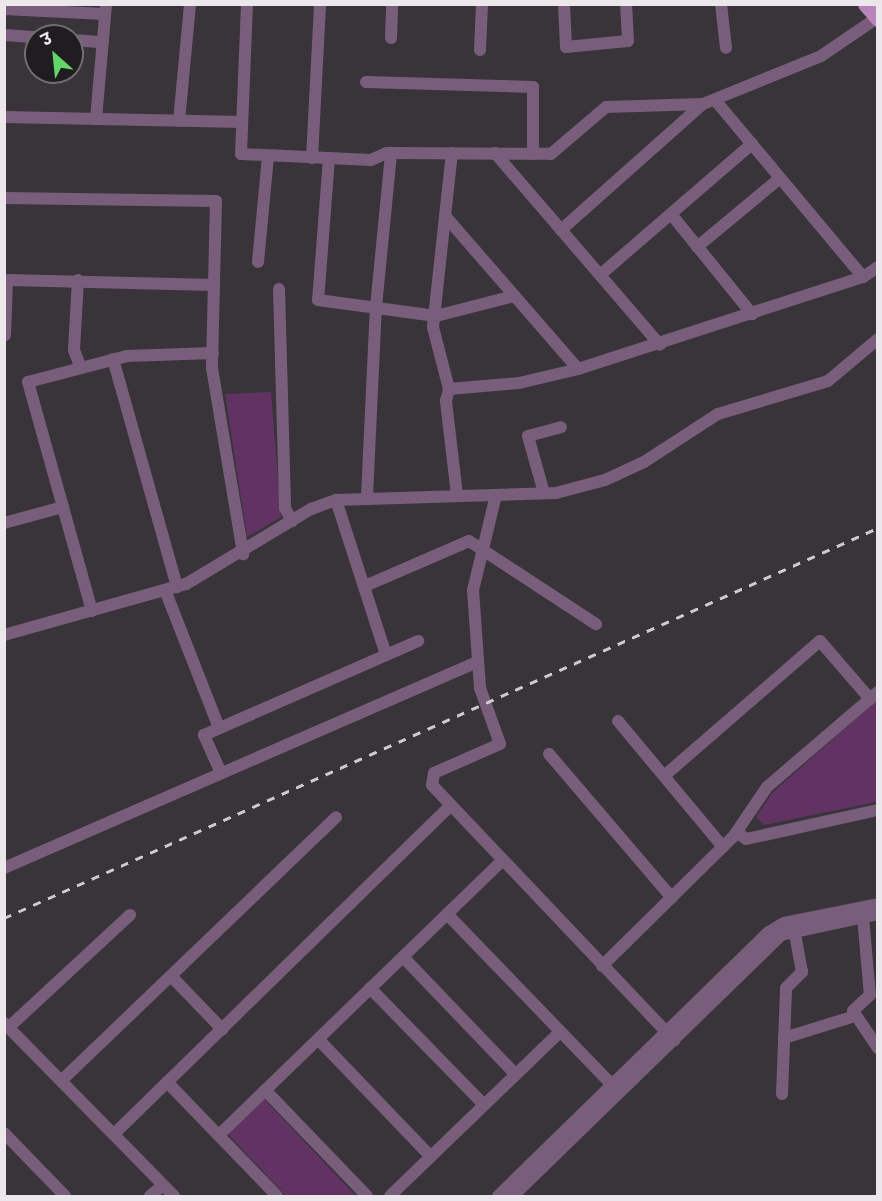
<!DOCTYPE html>
<meta charset="utf-8">
<style>
body{margin:0}
#map{position:relative;width:882px;height:1201px;overflow:hidden;background:#39343a;font-family:Poppins,"Noto Sans Devanagari",sans-serif}
div>[style]{position:absolute}
.green>*{inset:0;background:#603363}
.minor>*{height:12px;margin:-6px;padding:0 6px;transform-origin:6px;border-radius:6px;background:#785e7a}
.major>*{height:15px;margin:-7.5px;padding:0 7.5px;transform-origin:7.5px;border-radius:7.5px;background:#b983bc}
.rail>*{height:3px;margin-top:-1.5px;transform-origin:0;background:repeating-linear-gradient(90deg,#cfcbcf 0 8px,transparent 0 16px)}
span{translate:-50% -50%;white-space:nowrap;text-align:center;line-height:1.15;-webkit-text-stroke:4.5px #1f1d1f;paint-order:stroke}
.frame{position:absolute;inset:0;border:6px solid #ebe7eb;pointer-events:none}
.north{position:absolute;left:24px;top:24px;width:60px;height:60px;box-sizing:border-box;background:#1f1d1f;border:2px solid #716e71;border-radius:50%;rotate:333deg;font-size:16px;font-weight:700;line-height:24px;text-align:center;color:#ebe7eb}
.north::after{content:'';display:block;margin:auto;width:21px;height:27px;background:#62d469;clip-path:polygon(50% 0,100% 100%,50% 72%,0 100%)}
</style>
<div id="map">
<div class="green">
<i style="clip-path:polygon(271px 392px,281px 517px,247px 537px,225px 394px)"></i>
<i style="clip-path:polygon(877px 700px,877px 802px,764px 825px,756px 817px,772px 793px)"></i>
<i style="clip-path:polygon(264px 1099px,356px 1196px,286px 1196px,227px 1133px)"></i>
</div>
<div class="minor">
<i style="left:247px;top:4px;width:150px;rotate:92.3deg"></i>
<i style="left:241px;top:154px;width:130px;rotate:2.6deg"></i>
<i style="left:371px;top:160px;width:17px;rotate:-24deg"></i>
<i style="left:387px;top:153px;width:164px;rotate:0.3deg"></i>
<i style="left:551px;top:154px;width:72px;rotate:-40.5deg"></i>
<i style="left:606px;top:107px;width:97px;rotate:-1.8deg"></i>
<i style="left:703px;top:104px;width:127px;rotate:-22.1deg"></i>
<i style="left:821px;top:56px;width:68px;rotate:-34.2deg"></i>
<i style="left:564px;top:4px;width:43px;rotate:87.3deg"></i>
<i style="left:566px;top:47px;width:62px;rotate:-5.5deg"></i>
<i style="left:628px;top:41px;width:37px;rotate:-93deg"></i>
<i style="left:721px;top:4px;width:44px;rotate:83.5deg"></i>
<i style="left:4px;top:9px;width:101px;rotate:2.8deg"></i>
<i style="left:4px;top:35px;width:32px;rotate:4deg"></i>
<i style="left:391px;top:38px;width:34px;rotate:-88deg"></i>
<i style="left:72px;top:40px;width:31px;rotate:4deg"></i>
<i style="left:480px;top:50px;width:46px;rotate:-87.5deg"></i>
<i style="left:366px;top:82px;width:167px;rotate:1.7deg"></i>
<i style="left:533px;top:87px;width:67px;rotate:90deg"></i>
<i style="left:715px;top:100px;width:231px;rotate:50.1deg"></i>
<i style="left:4px;top:117px;width:238px;rotate:1.2deg"></i>
<i style="left:96px;top:119px;width:115px;rotate:-85deg"></i>
<i style="left:179px;top:121px;width:118px;rotate:-84.6deg"></i>
<i style="left:495px;top:153px;width:253px;rotate:49.3deg"></i>
<i style="left:312px;top:158px;width:154px;rotate:-87deg"></i>
<i style="left:329px;top:158px;width:142px;rotate:94.4deg"></i>
<i style="left:318px;top:300px;width:119px;rotate:7.7deg"></i>
<i style="left:436px;top:316px;width:81px;rotate:-14.4deg"></i>
<i style="left:4px;top:198px;width:212px;rotate:0.8deg"></i>
<i style="left:216px;top:201px;width:167px;rotate:91.4deg"></i>
<i style="left:212px;top:368px;width:189px;rotate:80.5deg"></i>
<i style="left:671px;top:214px;width:129px;rotate:51deg"></i>
<i style="left:446px;top:217px;width:201px;rotate:49deg"></i>
<i style="left:561px;top:230px;width:190px;rotate:-41.6deg"></i>
<i style="left:697px;top:247px;width:108px;rotate:-39.7deg"></i>
<i style="left:258px;top:262px;width:106px;rotate:-84.6deg"></i>
<i style="left:600px;top:275px;width:201px;rotate:-40.8deg"></i>
<i style="left:78px;top:280px;width:70px;rotate:93.3deg"></i>
<i style="left:74px;top:350px;width:19px;rotate:69deg"></i>
<i style="left:279px;top:289px;width:219px;rotate:88.4deg"></i>
<i style="left:285px;top:508px;width:15px;rotate:62deg"></i>
<i style="left:5px;top:335px;width:55px;rotate:-87.9deg"></i>
<i style="left:7px;top:280px;width:207px;rotate:1.4deg"></i>
<i style="left:113px;top:359px;width:237px;rotate:74.3deg"></i>
<i style="left:449px;top:389px;width:64px;rotate:-104.5deg"></i>
<i style="left:433px;top:327px;width:175px;rotate:-83.8deg"></i>
<i style="left:544px;top:493px;width:59px;rotate:-105.7deg"></i>
<i style="left:528px;top:436px;width:34px;rotate:-15deg"></i>
<i style="left:457px;top:495px;width:95px;rotate:-96.7deg"></i>
<i style="left:446px;top:401px;width:12px;rotate:-76deg"></i>
<i style="left:449px;top:389px;width:70px;rotate:-4.9deg"></i>
<i style="left:519px;top:383px;width:61px;rotate:-13.3deg"></i>
<i style="left:578px;top:369px;width:299px;rotate:-17.9deg"></i>
<i style="left:863px;top:277px;width:18px;rotate:-34deg"></i>
<i style="left:496px;top:495px;width:98px;rotate:103.6deg"></i>
<i style="left:473px;top:590px;width:98px;rotate:85.9deg"></i>
<i style="left:480px;top:688px;width:59px;rotate:70.3deg"></i>
<i style="left:500px;top:744px;width:72px;rotate:156.3deg"></i>
<i style="left:434px;top:773px;width:12px;rotate:99deg"></i>
<i style="left:432px;top:785px;width:352px;rotate:46.5deg"></i>
<i style="left:367px;top:496px;width:189px;rotate:-87.3deg"></i>
<i style="left:376px;top:307px;width:155px;rotate:-84.4deg"></i>
<i style="left:336px;top:500px;width:163px;rotate:72.1deg"></i>
<i style="left:4px;top:523px;width:61px;rotate:-15.2deg"></i>
<i style="left:365px;top:586px;width:113px;rotate:-23.4deg"></i>
<i style="left:469px;top:541px;width:152px;rotate:33.2deg"></i>
<i style="left:165px;top:590px;width:148px;rotate:68.6deg"></i>
<i style="left:92px;top:611px;width:238px;rotate:-105.6deg"></i>
<i style="left:28px;top:382px;width:102px;rotate:-14.7deg"></i>
<i style="left:127px;top:356px;width:86px;rotate:-2deg"></i>
<i style="left:4px;top:635px;width:189px;rotate:-15.7deg"></i>
<i style="left:186px;top:584px;width:146px;rotate:-31deg"></i>
<i style="left:311px;top:509px;width:27px;rotate:-20deg"></i>
<i style="left:336px;top:500px;width:220px;rotate:-1.8deg"></i>
<i style="left:556px;top:493px;width:51px;rotate:-14.9deg"></i>
<i style="left:605px;top:480px;width:43px;rotate:-24.8deg"></i>
<i style="left:644px;top:462px;width:88px;rotate:-33deg"></i>
<i style="left:718px;top:414px;width:115px;rotate:-16.7deg"></i>
<i style="left:828px;top:381px;width:65px;rotate:-40deg"></i>
<i style="left:618px;top:721px;width:164px;rotate:50.2deg"></i>
<i style="left:549px;top:754px;width:189px;rotate:49.5deg"></i>
<i style="left:221px;top:773px;width:42px;rotate:-114.1deg"></i>
<i style="left:204px;top:735px;width:234px;rotate:-23.7deg"></i>
<i style="left:664px;top:776px;width:206px;rotate:-40.9deg"></i>
<i style="left:820px;top:641px;width:77px;rotate:49.2deg"></i>
<i style="left:737px;top:832px;width:11px;rotate:38deg"></i>
<i style="left:746px;top:839px;width:135px;rotate:-12.4deg"></i>
<i style="left:4px;top:868px;width:516px;rotate:-23.53deg"></i>
<i style="left:447px;top:914px;width:245px;rotate:46deg"></i>
<i style="left:863px;top:917px;width:78px;rotate:84.9deg"></i>
<i style="left:870px;top:995px;width:23px;rotate:137deg"></i>
<i style="left:853px;top:1011px;width:45px;rotate:56deg"></i>
<i style="left:403px;top:957px;width:163px;rotate:46.2deg"></i>
<i style="left:602px;top:966px;width:184px;rotate:-44.6deg"></i>
<i style="left:733px;top:837px;width:60px;rotate:-55.8deg"></i>
<i style="left:767px;top:787px;width:146px;rotate:-40.6deg"></i>
<i style="left:171px;top:976px;width:74px;rotate:46.1deg"></i>
<i style="left:370px;top:988px;width:163px;rotate:45.7deg"></i>
<i style="left:4px;top:1023px;width:243px;rotate:45.5deg"></i>
<i style="left:9px;top:1027px;width:165px;rotate:-42.8deg"></i>
<i style="left:784px;top:1038px;width:74px;rotate:-17.2deg"></i>
<i style="left:318px;top:1039px;width:163px;rotate:46.2deg"></i>
<i style="left:61px;top:1081px;width:381px;rotate:-43.8deg"></i>
<i style="left:167px;top:1082px;width:158px;rotate:46deg"></i>
<i style="left:265px;top:1090px;width:147px;rotate:46.1deg"></i>
<i style="left:782px;top:1094px;width:106px;rotate:-87.8deg"></i>
<i style="left:786px;top:988px;width:23px;rotate:-45deg"></i>
<i style="left:802px;top:972px;width:50px;rotate:-100.4deg"></i>
<i style="left:4px;top:1133px;width:88px;rotate:45.9deg"></i>
<i style="left:114px;top:1134px;width:468px;rotate:-44.3deg"></i>
<i style="left:219px;top:1135px;width:392px;rotate:-44.1deg"></i>
<i style="left:150px;top:1196px;width:17px;rotate:-40deg"></i>
<i style="left:390px;top:1196px;width:236px;rotate:-44deg"></i>
<i style="left:498px;top:1196px;width:378px;rotate:-44.3deg"></i>
<i style="left:769px;top:932px;width:17px;rotate:-31deg"></i>
<i style="left:784px;top:923px;width:96px;rotate:-11.4deg"></i>
<i style="left:513px;top:1196px;width:374px;rotate:-44.2deg"></i>
<i style="left:781px;top:935px;width:99px;rotate:-12.2deg"></i>
</div>
<div class="major">
<i style="left:865px;top:4px;width:20px;rotate:49deg"></i>
</div>
<div class="rail">
<i style="left:4px;top:918px;width:957px;rotate:-24.05deg"></i>
</div>
<div class="frame"></div>
<div class="north">उ</div>
</div>
